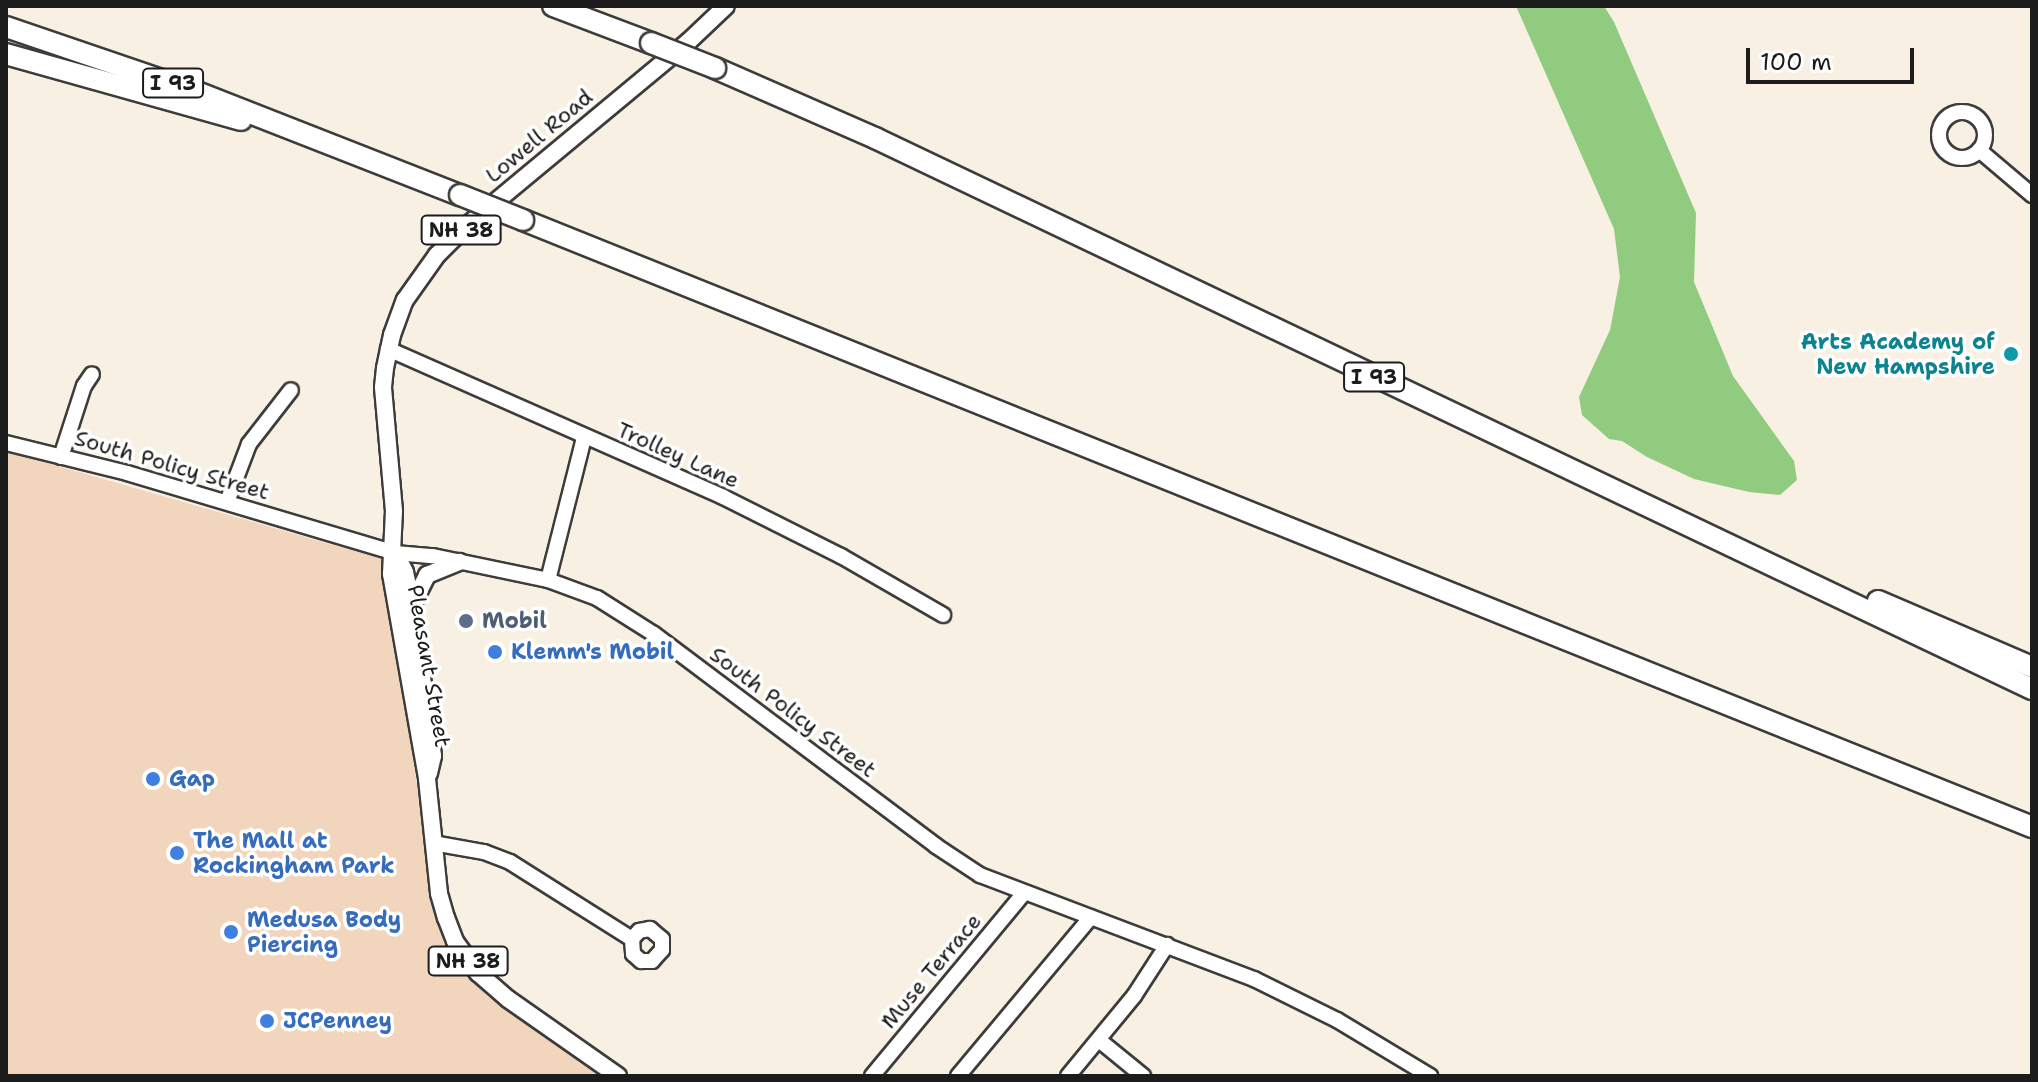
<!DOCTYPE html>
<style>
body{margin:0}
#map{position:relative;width:2038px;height:1082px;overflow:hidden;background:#f8f0e2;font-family:"Shantell Sans",sans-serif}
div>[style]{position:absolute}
.built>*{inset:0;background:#f1d5bd}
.green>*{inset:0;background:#90cb7f}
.roads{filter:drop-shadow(2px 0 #3d3c3a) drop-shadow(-2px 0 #3d3c3a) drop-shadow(0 2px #3d3c3a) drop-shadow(0 -2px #3d3c3a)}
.minor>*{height:14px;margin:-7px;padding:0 7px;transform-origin:7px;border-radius:7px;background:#fff}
.minor>.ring{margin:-7px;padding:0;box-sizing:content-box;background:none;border:14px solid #fff;border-radius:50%}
.major>*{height:16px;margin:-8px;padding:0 8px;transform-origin:8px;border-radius:8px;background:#fff}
.highway>*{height:20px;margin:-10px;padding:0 10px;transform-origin:10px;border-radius:10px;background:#fff}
.bridges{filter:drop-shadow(2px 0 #3d3c3a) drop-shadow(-2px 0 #3d3c3a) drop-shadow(0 2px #3d3c3a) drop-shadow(0 -2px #3d3c3a)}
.highway-bridge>*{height:20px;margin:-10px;padding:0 10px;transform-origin:10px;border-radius:10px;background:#fff}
.dots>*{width:22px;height:22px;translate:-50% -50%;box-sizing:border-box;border:4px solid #fff;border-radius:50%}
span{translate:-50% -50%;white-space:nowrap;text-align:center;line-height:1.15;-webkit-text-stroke:7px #fff;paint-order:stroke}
.shield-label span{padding:2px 6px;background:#fff;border:2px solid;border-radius:6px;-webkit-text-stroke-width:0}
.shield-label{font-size:20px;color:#1c1c1c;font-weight:700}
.street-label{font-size:22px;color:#1c1c1c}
.culture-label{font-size:22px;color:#0d838f;font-weight:700}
.right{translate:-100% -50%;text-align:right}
.service-label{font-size:22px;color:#4e5e75;font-weight:700}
.left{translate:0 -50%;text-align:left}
.shop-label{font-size:22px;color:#366cbe;font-weight:700}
.frame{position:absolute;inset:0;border:8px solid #1c1c1c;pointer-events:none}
.scale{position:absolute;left:1746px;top:48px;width:168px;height:36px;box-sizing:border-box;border:4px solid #1c1c1c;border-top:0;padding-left:10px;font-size:24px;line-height:28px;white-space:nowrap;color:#1c1c1c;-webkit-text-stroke:6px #fff;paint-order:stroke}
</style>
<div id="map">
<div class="built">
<i style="clip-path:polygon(6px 451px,382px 559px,437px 914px,456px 957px,486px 995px,602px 1076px,6px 1076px)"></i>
</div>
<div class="green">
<i style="clip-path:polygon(1516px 6px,1604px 6px,1614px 22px,1696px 213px,1694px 282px,1733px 376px,1794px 461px,1797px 480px,1780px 495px,1749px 492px,1694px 479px,1647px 457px,1622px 441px,1609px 439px,1582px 415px,1579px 397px,1610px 330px,1620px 277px,1614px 229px)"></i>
</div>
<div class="roads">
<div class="minor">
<i class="ring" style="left:1939px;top:112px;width:32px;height:32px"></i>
<i style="left:1979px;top:150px;width:70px;rotate:40.3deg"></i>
<i style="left:388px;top:349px;width:366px;rotate:23.8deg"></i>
<i style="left:723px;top:497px;width:132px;rotate:26.6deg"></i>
<i style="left:841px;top:556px;width:118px;rotate:30deg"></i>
<i style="left:6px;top:443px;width:125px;rotate:13.9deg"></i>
<i style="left:127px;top:473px;width:280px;rotate:16.6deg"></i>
<i style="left:395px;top:553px;width:38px;rotate:5deg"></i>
<i style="left:433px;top:556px;width:117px;rotate:11.8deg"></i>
<i style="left:548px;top:580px;width:52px;rotate:20.2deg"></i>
<i style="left:597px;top:598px;width:67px;rotate:32.3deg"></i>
<i style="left:654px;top:634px;width:353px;rotate:36.9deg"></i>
<i style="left:936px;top:846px;width:53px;rotate:33.4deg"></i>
<i style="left:980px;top:875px;width:293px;rotate:20.8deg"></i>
<i style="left:1254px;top:979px;width:93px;rotate:26.3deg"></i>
<i style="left:1337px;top:1020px;width:109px;rotate:31.1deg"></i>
<i style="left:61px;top:457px;width:75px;rotate:-72.1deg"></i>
<i style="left:84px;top:386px;width:14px;rotate:-56deg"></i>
<i style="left:227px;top:502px;width:62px;rotate:-69.2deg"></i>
<i style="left:249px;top:444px;width:68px;rotate:-52.1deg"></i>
<i style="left:548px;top:580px;width:146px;rotate:-75.8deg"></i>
<i style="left:433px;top:843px;width:52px;rotate:10deg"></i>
<i style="left:484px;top:852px;width:28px;rotate:21deg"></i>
<i style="left:510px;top:862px;width:144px;rotate:32.3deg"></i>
<i style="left:632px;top:939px;width:15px;rotate:86deg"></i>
<i style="left:633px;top:954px;width:11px;rotate:41deg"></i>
<i style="left:641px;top:961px;width:11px"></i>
<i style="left:652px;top:961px;width:15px;rotate:-48deg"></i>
<i style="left:662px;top:950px;width:11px;rotate:-90deg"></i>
<i style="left:662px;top:939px;width:16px;rotate:-140deg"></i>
<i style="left:650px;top:929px;width:11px;rotate:170deg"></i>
<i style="left:639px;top:931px;width:11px;rotate:131deg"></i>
<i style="left:1099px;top:1040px;width:57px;rotate:39.3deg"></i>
<i style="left:872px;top:1076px;width:236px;rotate:-50.3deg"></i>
<i style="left:958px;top:1076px;width:207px;rotate:-50.1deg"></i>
<i style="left:1068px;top:1076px;width:104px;rotate:-50.5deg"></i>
<i style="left:1134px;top:996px;width:61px;rotate:-57.1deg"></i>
</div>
<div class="major">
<i style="left:395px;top:553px;width:21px;rotate:62deg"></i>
<i style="left:405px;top:572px;width:35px;rotate:78deg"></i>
<i style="left:412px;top:606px;width:151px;rotate:82deg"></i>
<i style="left:433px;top:756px;width:18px;rotate:103deg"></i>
<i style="left:412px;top:605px;width:34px;rotate:-63deg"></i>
<i style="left:427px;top:575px;width:35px;rotate:-22deg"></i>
<i style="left:618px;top:1076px;width:134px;rotate:-145deg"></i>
<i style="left:508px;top:999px;width:40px;rotate:-139deg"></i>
<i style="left:478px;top:973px;width:39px;rotate:-126deg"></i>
<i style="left:455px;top:941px;width:25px;rotate:-111deg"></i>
<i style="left:446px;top:918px;width:26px;rotate:-106deg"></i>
<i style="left:439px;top:893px;width:116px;rotate:-96deg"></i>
<i style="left:427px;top:778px;width:207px;rotate:-100deg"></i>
<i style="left:391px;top:574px;width:63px;rotate:-87.3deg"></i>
<i style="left:394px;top:511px;width:124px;rotate:-95.1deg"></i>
<i style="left:383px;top:387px;width:19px;rotate:-84deg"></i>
<i style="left:385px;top:368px;width:34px;rotate:-78deg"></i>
<i style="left:392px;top:335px;width:37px;rotate:-70deg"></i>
<i style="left:405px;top:300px;width:55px;rotate:-54.6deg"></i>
<i style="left:437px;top:255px;width:38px;rotate:-45deg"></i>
<i style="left:464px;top:228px;width:291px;rotate:-39.7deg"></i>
<i style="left:688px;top:42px;width:52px;rotate:-43.5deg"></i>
</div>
<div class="highway">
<i style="left:553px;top:6px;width:105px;rotate:20.7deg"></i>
<i style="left:6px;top:27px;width:199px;rotate:18.8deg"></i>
<i style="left:194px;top:91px;width:286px;rotate:21.4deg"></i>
<i style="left:6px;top:54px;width:244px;rotate:15.7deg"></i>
<i style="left:715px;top:68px;width:175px;rotate:23.6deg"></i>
<i style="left:875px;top:138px;width:1282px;rotate:25.47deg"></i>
<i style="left:523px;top:220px;width:1627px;rotate:21.91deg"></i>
<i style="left:1878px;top:601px;width:168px;rotate:23.2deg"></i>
</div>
</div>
<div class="bridges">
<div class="highway-bridge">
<i style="left:651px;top:43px;width:69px;rotate:21.3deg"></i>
<i style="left:460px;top:195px;width:68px;rotate:21.6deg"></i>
</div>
</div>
<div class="dots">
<i style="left:2011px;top:354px;background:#0f9aa8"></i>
<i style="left:466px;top:621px;background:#5c6f8a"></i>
<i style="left:495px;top:652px;background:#3f7fe0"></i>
<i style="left:153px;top:779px;background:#3f7fe0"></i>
<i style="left:177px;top:853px;background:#3f7fe0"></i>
<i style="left:231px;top:932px;background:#3f7fe0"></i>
<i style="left:267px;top:1021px;background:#3f7fe0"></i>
</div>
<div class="shield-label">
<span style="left:173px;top:83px">I 93</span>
<span style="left:461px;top:230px">NH 38</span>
<span style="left:1374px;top:377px">I 93</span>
<span style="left:468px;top:961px">NH 38</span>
</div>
<div class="street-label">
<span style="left:539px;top:136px;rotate:-40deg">Lowell Road</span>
<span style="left:678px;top:455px;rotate:24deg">Trolley Lane</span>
<span style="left:172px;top:465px;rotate:16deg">South Policy Street</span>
<span style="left:429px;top:666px;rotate:80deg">Pleasant Street</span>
<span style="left:793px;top:712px;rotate:37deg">South Policy Street</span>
<span style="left:931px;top:971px;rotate:-50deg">Muse Terrace</span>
</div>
<div class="culture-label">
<span class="right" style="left:1995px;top:354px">Arts Academy of<br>New Hampshire</span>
</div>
<div class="service-label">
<span class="left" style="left:482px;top:621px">Mobil</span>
</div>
<div class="shop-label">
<span class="left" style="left:511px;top:652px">Klemm's Mobil</span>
<span class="left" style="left:169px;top:779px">Gap</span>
<span class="left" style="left:193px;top:853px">The Mall at<br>Rockingham Park</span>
<span class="left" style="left:247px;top:932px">Medusa Body<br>Piercing</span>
<span class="left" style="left:283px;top:1021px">JCPenney</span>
</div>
<div class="frame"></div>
<div class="scale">100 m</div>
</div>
